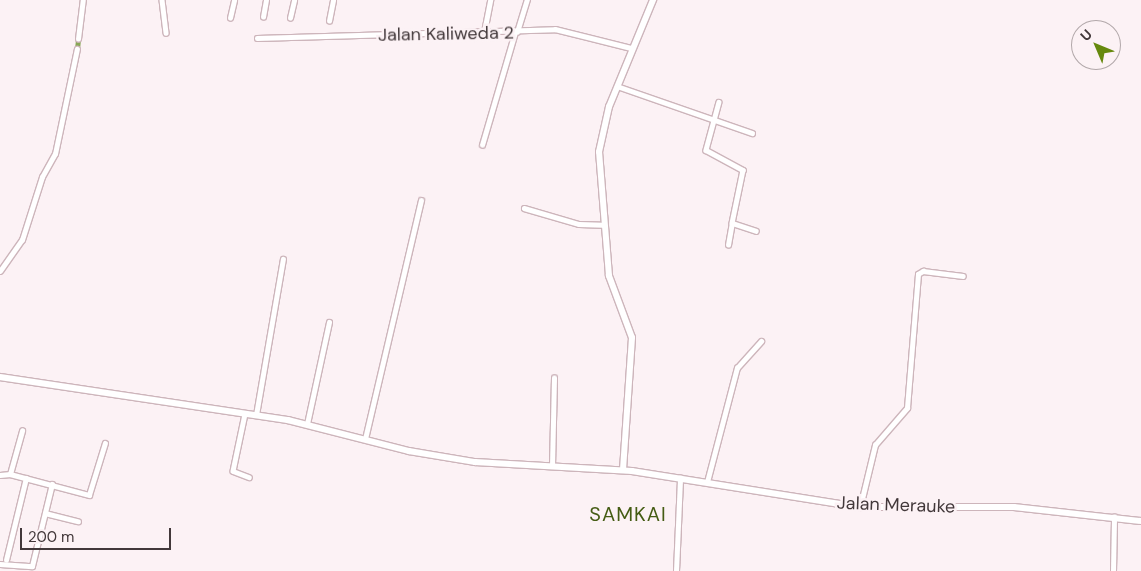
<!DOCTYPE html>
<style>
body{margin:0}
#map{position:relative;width:1141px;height:571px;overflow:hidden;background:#fcf2f5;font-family:"DM Sans",sans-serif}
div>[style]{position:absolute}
.canal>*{height:5px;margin:-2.5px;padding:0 2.5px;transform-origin:2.5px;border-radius:2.5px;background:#89a757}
.roads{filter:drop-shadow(1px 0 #cdb5bb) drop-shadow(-1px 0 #cdb5bb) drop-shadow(0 1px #cdb5bb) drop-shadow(0 -1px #cdb5bb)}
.minor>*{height:4.5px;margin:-2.25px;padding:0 2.25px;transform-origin:2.25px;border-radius:2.25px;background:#fff}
.tertiary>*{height:5.5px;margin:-2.75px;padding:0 2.75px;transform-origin:2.75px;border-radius:2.75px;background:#fff}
span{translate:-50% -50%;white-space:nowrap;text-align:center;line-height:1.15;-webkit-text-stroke:5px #fcf2f5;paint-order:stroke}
.street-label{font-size:18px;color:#42383a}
.quarter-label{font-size:20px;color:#455c14;letter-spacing:1px}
.north{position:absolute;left:1071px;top:20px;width:50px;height:50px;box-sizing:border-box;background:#fcf2f5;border:1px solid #b2a8aa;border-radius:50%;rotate:315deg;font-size:14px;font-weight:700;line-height:20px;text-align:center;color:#42383a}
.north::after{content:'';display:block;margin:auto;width:18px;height:22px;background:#66890d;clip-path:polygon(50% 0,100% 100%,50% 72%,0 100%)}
.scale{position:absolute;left:20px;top:528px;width:151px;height:22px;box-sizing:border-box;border:2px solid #42383a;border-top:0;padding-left:6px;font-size:15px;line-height:18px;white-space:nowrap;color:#42383a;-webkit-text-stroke:4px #fcf2f5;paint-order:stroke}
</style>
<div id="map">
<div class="canal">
<i style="left:77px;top:49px;width:10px;rotate:-84deg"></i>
</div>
<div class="roads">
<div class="minor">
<i style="left:162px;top:0;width:33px;rotate:83deg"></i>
<i style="left:263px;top:17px;width:17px;rotate:-80deg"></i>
<i style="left:230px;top:18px;width:18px;rotate:-77deg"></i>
<i style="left:290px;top:18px;width:18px;rotate:-77deg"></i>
<i style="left:329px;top:21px;width:21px;rotate:-79deg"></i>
<i style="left:484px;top:32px;width:33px;rotate:-79deg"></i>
<i style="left:517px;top:32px;width:34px;rotate:-73deg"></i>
<i style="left:257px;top:38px;width:298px;rotate:-1.7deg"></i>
<i style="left:555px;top:29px;width:78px;rotate:14deg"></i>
<i style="left:78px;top:39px;width:39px;rotate:-83deg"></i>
<i style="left:617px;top:86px;width:143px;rotate:19.2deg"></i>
<i style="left:719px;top:102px;width:50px;rotate:105.2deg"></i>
<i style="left:706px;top:150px;width:42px;rotate:28.4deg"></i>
<i style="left:743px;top:170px;width:54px;rotate:101.7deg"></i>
<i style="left:732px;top:223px;width:25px;rotate:18deg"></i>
<i style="left:482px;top:145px;width:118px;rotate:-73.7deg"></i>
<i style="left:524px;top:208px;width:57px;rotate:16.2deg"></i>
<i style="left:579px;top:224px;width:23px;rotate:2deg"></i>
<i style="left:728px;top:245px;width:22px;rotate:-80deg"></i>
<i style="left:0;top:271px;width:38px;rotate:-55deg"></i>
<i style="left:22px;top:240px;width:66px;rotate:-72.4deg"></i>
<i style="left:42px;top:177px;width:26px;rotate:-61deg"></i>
<i style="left:55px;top:154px;width:107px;rotate:-78.2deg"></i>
<i style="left:245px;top:414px;width:58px;rotate:101.9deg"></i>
<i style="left:233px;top:471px;width:17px;rotate:21deg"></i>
<i style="left:256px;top:415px;width:158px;rotate:-80.2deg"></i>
<i style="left:307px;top:424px;width:104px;rotate:-77.8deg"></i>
<i style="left:365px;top:439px;width:245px;rotate:-76.8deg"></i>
<i style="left:552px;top:466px;width:88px;rotate:-88.7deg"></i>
<i style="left:10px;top:474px;width:45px;rotate:-74.4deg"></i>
<i style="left:0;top:475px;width:10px;rotate:-6deg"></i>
<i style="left:10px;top:474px;width:82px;rotate:14.9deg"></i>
<i style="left:89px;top:495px;width:54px;rotate:-72.9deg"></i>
<i style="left:707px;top:482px;width:118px;rotate:-75.3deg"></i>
<i style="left:737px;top:368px;width:36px;rotate:-48deg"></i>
<i style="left:860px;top:507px;width:64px;rotate:-76.4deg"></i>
<i style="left:875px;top:445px;width:49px;rotate:-49.1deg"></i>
<i style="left:907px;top:408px;width:134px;rotate:-85.3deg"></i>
<i style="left:918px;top:274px;width:6px;rotate:-31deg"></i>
<i style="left:923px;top:271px;width:40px;rotate:7.1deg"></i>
<i style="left:45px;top:513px;width:34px;rotate:14deg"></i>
<i style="left:6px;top:560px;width:84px;rotate:-76.3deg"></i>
<i style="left:0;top:564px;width:32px;rotate:4deg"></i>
<i style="left:32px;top:566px;width:84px;rotate:-76.3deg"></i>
<i style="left:676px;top:571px;width:93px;rotate:-87.5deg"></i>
<i style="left:1113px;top:571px;width:54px;rotate:-88.9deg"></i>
</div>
<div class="tertiary">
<i style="left:0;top:377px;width:291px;rotate:8.5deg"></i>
<i style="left:288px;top:420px;width:125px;rotate:14.4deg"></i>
<i style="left:409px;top:451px;width:67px;rotate:9.5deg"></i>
<i style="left:475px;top:462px;width:157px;rotate:3.3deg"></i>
<i style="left:632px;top:471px;width:231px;rotate:9deg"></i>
<i style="left:860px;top:507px;width:154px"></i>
<i style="left:1014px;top:507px;width:128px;rotate:6.3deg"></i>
<i style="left:623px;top:470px;width:132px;rotate:-86.1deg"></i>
<i style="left:632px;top:338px;width:66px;rotate:-110.4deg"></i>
<i style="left:609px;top:276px;width:124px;rotate:-94.6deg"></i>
<i style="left:599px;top:152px;width:46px;rotate:-77.5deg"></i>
<i style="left:609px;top:107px;width:116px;rotate:-67.6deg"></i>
</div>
</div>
<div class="street-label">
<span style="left:446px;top:34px;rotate:-1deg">Jalan Kaliweda 2</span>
<span style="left:896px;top:505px;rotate:2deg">Jalan Merauke</span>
</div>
<div class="quarter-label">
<span style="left:628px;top:514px">SAMKAI</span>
</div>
<div class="north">U</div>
<div class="scale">200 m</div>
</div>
